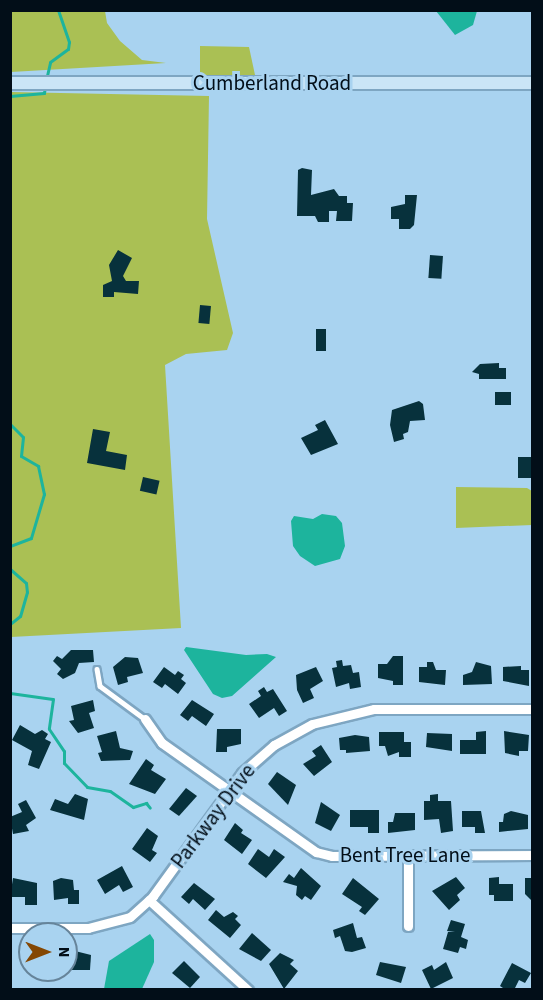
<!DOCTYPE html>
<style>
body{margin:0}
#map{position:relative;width:543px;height:1000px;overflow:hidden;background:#a9d3f0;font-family:"Source Sans 3",sans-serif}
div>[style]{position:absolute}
.green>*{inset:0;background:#aac054}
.water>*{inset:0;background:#1db49d}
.stream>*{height:3px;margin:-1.5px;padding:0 1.5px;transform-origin:1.5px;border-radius:1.5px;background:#1db49d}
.building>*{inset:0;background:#07313c;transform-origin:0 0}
.roads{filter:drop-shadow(2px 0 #7ea6c2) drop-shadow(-2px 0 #7ea6c2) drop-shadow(0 2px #7ea6c2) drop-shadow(0 -2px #7ea6c2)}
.lane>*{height:4.5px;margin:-2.25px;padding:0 2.25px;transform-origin:2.25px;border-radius:2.25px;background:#fff}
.street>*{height:9px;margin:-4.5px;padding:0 4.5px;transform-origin:4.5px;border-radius:4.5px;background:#fff}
.secondary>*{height:12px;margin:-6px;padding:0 6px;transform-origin:6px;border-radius:6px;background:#cae5f6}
span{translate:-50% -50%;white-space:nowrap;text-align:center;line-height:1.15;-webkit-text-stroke:6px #a9d3f0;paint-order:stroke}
.street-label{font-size:21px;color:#020e18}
.frame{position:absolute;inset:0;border:12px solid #020e18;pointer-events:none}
.north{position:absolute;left:18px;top:922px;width:60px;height:60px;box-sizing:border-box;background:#a9d3f0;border:2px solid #66849a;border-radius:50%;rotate:90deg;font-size:16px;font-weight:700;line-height:24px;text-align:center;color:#020e18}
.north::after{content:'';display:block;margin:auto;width:21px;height:27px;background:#844703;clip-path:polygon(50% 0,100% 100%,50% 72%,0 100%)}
</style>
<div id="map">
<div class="green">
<i style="clip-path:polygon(11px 10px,105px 11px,107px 23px,120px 41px,142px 60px,166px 63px,11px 72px)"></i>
<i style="clip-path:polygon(200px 46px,249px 47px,255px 75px,200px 76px)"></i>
<i style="clip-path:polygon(11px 92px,209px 96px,207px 219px,233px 333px,227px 350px,186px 354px,165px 365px,181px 628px,11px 637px)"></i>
<i style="clip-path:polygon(456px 487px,527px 488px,532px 491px,532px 525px,456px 528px)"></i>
</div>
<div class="water">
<i style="clip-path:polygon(436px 11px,477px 11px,473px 25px,455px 35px)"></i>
<i style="clip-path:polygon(322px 514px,336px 516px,342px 523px,345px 546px,340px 559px,315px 566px,300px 556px,293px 546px,291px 521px,294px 516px,313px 519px)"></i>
<i style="clip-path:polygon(186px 647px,246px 655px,267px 654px,276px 657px,232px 696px,222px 698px,213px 694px,184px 650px)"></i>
<i style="clip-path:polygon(150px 934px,154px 940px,154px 962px,142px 989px,104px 989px,109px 961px)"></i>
</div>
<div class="stream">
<i style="left:46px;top:80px;width:18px;rotate:-77deg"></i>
<i style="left:50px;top:62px;width:22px;rotate:-36deg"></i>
<i style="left:68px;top:49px;width:7px;rotate:-82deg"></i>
<i style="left:69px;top:42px;width:34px;rotate:-109deg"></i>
<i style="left:10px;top:96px;width:34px;rotate:-5deg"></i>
<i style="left:44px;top:93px;width:7px;rotate:-82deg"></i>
<i style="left:10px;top:424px;width:18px;rotate:45deg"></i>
<i style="left:23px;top:437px;width:19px;rotate:96deg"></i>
<i style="left:21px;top:456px;width:20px;rotate:30deg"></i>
<i style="left:38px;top:466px;width:29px;rotate:78deg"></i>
<i style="left:44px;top:494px;width:46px;rotate:106.5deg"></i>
<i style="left:31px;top:538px;width:22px;rotate:159deg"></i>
<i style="left:10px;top:561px;width:7px;rotate:90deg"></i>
<i style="left:10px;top:569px;width:21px;rotate:41deg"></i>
<i style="left:26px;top:583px;width:9px;rotate:84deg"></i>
<i style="left:27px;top:592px;width:25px;rotate:106deg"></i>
<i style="left:20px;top:616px;width:13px;rotate:141deg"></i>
<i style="left:10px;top:693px;width:43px;rotate:7.9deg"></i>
<i style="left:53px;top:699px;width:30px;rotate:98deg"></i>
<i style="left:49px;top:729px;width:27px;rotate:56deg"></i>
<i style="left:64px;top:751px;width:12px;rotate:90deg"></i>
<i style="left:64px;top:763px;width:33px;rotate:46deg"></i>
<i style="left:87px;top:787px;width:23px;rotate:10deg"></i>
<i style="left:110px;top:791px;width:28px;rotate:35deg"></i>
<i style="left:133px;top:807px;width:14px;rotate:-17deg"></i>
<i style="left:146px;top:803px;width:6px;rotate:51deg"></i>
</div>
<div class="building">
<i style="clip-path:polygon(302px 168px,312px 170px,311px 195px,334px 189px,339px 196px,347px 196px,347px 203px,353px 203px,352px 221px,336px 221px,337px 211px,329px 211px,329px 222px,318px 222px,315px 216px,297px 216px,298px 170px)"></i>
<i style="clip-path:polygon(405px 195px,417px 195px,414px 225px,410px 229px,399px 229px,399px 219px,391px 219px,391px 207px,405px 204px)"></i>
<i style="clip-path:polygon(118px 250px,132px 258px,123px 276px,126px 281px,139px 281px,138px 294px,114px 292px,114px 297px,103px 297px,103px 285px,112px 281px,109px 265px)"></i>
<i style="left:430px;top:255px;width:13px;height:23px;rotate:4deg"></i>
<i style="left:200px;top:305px;width:11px;height:18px;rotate:5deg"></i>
<i style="left:316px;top:329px;width:10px;height:22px"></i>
<i style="clip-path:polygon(499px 363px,499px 368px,506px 368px,506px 379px,479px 379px,479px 374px,472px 372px,480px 364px)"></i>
<i style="left:495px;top:392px;width:16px;height:13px"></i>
<i style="clip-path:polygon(419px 401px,423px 404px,425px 420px,410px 421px,408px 432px,403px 434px,404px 439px,394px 442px,390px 425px,392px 410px)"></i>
<i style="clip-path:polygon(325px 420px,338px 444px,311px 455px,301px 438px,318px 430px,315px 425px)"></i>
<i style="clip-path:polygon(93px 429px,110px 432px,106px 451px,127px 455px,125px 470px,87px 463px)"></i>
<i style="left:532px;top:457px;width:21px;height:14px;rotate:90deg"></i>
<i style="left:143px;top:477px;width:17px;height:14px;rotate:13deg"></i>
<i style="clip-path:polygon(71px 650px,93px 650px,94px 662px,79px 663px,75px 673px,63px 679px,57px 674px,61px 669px,53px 661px,57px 656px,62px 659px)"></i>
<i style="clip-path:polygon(393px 656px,403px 656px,403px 685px,393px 685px,393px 681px,378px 678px,378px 664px,387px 664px)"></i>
<i style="clip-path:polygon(125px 657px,138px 658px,143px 673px,127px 677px,128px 682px,118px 685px,113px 667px)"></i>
<i style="clip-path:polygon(342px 660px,343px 666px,351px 665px,353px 673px,359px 672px,361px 687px,350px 689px,349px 683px,336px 687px,332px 668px,337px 667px,336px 661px)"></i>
<i style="clip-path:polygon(427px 662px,433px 662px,436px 670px,446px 670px,445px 685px,419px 682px,419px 667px,427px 667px)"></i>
<i style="clip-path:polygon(476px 662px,491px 666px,492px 684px,463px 685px,463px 675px,472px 672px)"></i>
<i style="clip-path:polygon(521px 666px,521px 670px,529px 670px,529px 686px,503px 681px,503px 667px)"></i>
<i style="clip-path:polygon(164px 667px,175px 675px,178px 671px,184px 675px,181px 679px,186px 683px,178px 694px,165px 684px,162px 688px,153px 682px)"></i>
<i style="clip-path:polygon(316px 667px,323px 681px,310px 689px,314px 698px,303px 703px,297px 690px,296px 675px)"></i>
<i style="clip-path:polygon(264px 687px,267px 692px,273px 689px,287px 711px,279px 716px,274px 708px,259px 718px,249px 704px,261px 696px,258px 691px)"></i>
<i style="clip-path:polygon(93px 700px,95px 711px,89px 713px,94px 728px,78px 733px,69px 721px,74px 720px,71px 706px)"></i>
<i style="clip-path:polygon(192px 700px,214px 714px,206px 726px,192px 716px,188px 721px,180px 715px)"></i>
<i style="clip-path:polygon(20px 725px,35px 734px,42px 730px,48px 734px,45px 739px,51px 742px,39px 769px,28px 765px,32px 751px,12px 740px)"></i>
<i style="clip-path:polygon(217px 729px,241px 729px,241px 744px,227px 747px,227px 752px,216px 752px)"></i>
<i style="clip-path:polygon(116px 731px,120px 748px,133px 751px,130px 760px,101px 761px,98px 753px,102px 752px,97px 736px)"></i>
<i style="clip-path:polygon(486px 731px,486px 754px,460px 754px,460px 740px,476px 740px,476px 732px)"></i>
<i style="clip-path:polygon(504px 731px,529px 735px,528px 751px,519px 751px,519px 756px,505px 753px)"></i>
<i style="clip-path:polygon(379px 732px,404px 732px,404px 742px,411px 742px,411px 757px,399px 757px,399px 752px,388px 756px,385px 746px,379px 746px)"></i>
<i style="clip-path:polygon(427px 733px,452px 734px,452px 751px,426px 747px)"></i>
<i style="clip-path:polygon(355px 735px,369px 737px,370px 751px,346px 753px,346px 750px,340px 750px,339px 738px)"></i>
<i style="clip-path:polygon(321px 745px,332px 762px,314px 776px,303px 764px,316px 756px,312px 751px)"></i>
<i style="clip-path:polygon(146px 759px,154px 765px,151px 770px,166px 779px,155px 794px,129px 784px)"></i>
<i style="clip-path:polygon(277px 772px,296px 785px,288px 805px,268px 784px)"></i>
<i style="clip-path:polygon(186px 788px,197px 796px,179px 816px,169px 809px)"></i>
<i style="clip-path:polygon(75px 794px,88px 799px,84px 820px,50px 810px,55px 799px,68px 804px)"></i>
<i style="clip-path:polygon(438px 794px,438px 801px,451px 801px,453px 831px,441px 833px,439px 819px,424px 820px,424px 801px,430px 801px,430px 795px)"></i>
<i style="clip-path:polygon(26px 800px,36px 818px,26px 825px,29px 831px,13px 834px,10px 817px,22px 812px,18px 804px)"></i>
<i style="clip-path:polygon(321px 802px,340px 815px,331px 831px,315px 823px)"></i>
<i style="clip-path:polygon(350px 810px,379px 810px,379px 833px,368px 833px,368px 827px,350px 827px)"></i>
<i style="clip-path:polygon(462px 811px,481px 811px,485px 833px,475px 833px,475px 827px,462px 827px)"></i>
<i style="clip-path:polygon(511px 811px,528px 815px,528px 829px,499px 832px,499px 822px,503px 822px,504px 814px)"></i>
<i style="clip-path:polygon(395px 813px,415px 813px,415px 830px,388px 833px,388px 822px,393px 822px)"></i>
<i style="clip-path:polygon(235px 823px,243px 830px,241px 833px,252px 840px,242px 854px,224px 840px)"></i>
<i style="clip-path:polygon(147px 828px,158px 836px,152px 850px,157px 853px,150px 862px,132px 849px)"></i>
<i style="clip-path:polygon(258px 849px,269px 857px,274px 849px,285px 857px,266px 878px,248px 864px)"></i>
<i style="clip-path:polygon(122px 866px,133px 887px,123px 892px,119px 885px,105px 894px,97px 880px)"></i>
<i style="clip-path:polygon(301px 868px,321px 886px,311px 900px,305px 896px,302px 900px,296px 895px,297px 886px,283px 882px,289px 874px,294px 878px)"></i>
<i style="clip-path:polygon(456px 877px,465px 888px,457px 895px,460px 900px,449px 910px,432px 891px)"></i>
<i style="clip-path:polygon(499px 877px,499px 884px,513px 884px,513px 901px,494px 901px,494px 895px,489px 895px,489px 878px)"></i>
<i style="clip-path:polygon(13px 878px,37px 883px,37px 905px,25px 905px,25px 897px,10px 897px)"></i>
<i style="clip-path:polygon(61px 878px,73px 880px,74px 890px,79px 890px,79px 904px,68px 904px,68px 898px,54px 900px,53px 881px)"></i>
<i style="clip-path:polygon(353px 878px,379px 899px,365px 915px,359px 911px,362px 907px,342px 894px)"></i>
<i style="clip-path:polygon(525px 878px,532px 878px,532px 901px,525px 894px)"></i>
<i style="clip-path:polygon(194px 883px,215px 899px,205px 910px,193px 899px,189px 904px,181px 897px)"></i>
<i style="clip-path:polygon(216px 910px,224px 917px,233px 912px,238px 916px,235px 919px,241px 925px,230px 938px,208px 920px)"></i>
<i style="clip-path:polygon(451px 920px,465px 924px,461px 937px,468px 940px,466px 949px,460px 947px,458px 953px,443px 949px,448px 932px,455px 932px,447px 931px)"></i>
<i style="clip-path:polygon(353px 923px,357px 938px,362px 937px,366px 948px,352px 952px,345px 951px,340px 936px,335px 938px,333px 930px)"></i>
<i style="clip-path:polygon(252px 933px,271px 950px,261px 961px,239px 949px)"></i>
<i style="clip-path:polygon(71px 950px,91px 955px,90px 970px,66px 970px,66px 953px)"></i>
<i style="left:30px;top:951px;width:17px;height:5px;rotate:90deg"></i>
<i style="clip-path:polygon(280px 953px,294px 960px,290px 964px,298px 971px,284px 989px,269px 964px)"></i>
<i style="clip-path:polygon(184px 961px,200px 977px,190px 988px,172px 973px)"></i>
<i style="clip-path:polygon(380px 962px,406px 967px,401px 983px,376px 975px)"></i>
<i style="clip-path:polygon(446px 962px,453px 978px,431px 989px,422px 970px,432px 965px,434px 970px)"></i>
<i style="clip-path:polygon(512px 963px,531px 973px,525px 983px,519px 980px,514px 990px,506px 990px,500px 986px)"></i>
</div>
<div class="roads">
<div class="lane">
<i style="left:97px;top:669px;width:17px;rotate:80deg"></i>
<i style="left:100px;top:686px;width:56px;rotate:36.3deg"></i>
</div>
<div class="street">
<i style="left:145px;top:719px;width:29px;rotate:55deg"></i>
<i style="left:162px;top:743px;width:189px;rotate:35.3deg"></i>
<i style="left:316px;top:852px;width:16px;rotate:14deg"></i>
<i style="left:332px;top:856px;width:200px;rotate:-0.3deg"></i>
<i style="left:408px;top:855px;width:71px;rotate:90deg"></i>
<i style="left:149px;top:900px;width:134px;rotate:42.3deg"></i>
<i style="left:10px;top:928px;width:78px"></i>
<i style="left:88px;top:928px;width:43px;rotate:-14.7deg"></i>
<i style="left:130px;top:917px;width:31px;rotate:-42deg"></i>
<i style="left:153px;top:896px;width:152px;rotate:-54.1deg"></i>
<i style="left:242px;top:773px;width:43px;rotate:-41.2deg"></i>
<i style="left:274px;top:745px;width:43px;rotate:-28.9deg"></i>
<i style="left:312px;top:724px;width:64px;rotate:-13.6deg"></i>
<i style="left:374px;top:709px;width:158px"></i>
</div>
<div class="secondary">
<i style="left:10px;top:83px;width:522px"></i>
</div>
</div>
<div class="street-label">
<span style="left:272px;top:83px">Cumberland Road</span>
<span style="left:213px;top:816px;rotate:-53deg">Parkway Drive</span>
<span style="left:405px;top:855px">Bent Tree Lane</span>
</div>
<div class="frame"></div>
<div class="north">N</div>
</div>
